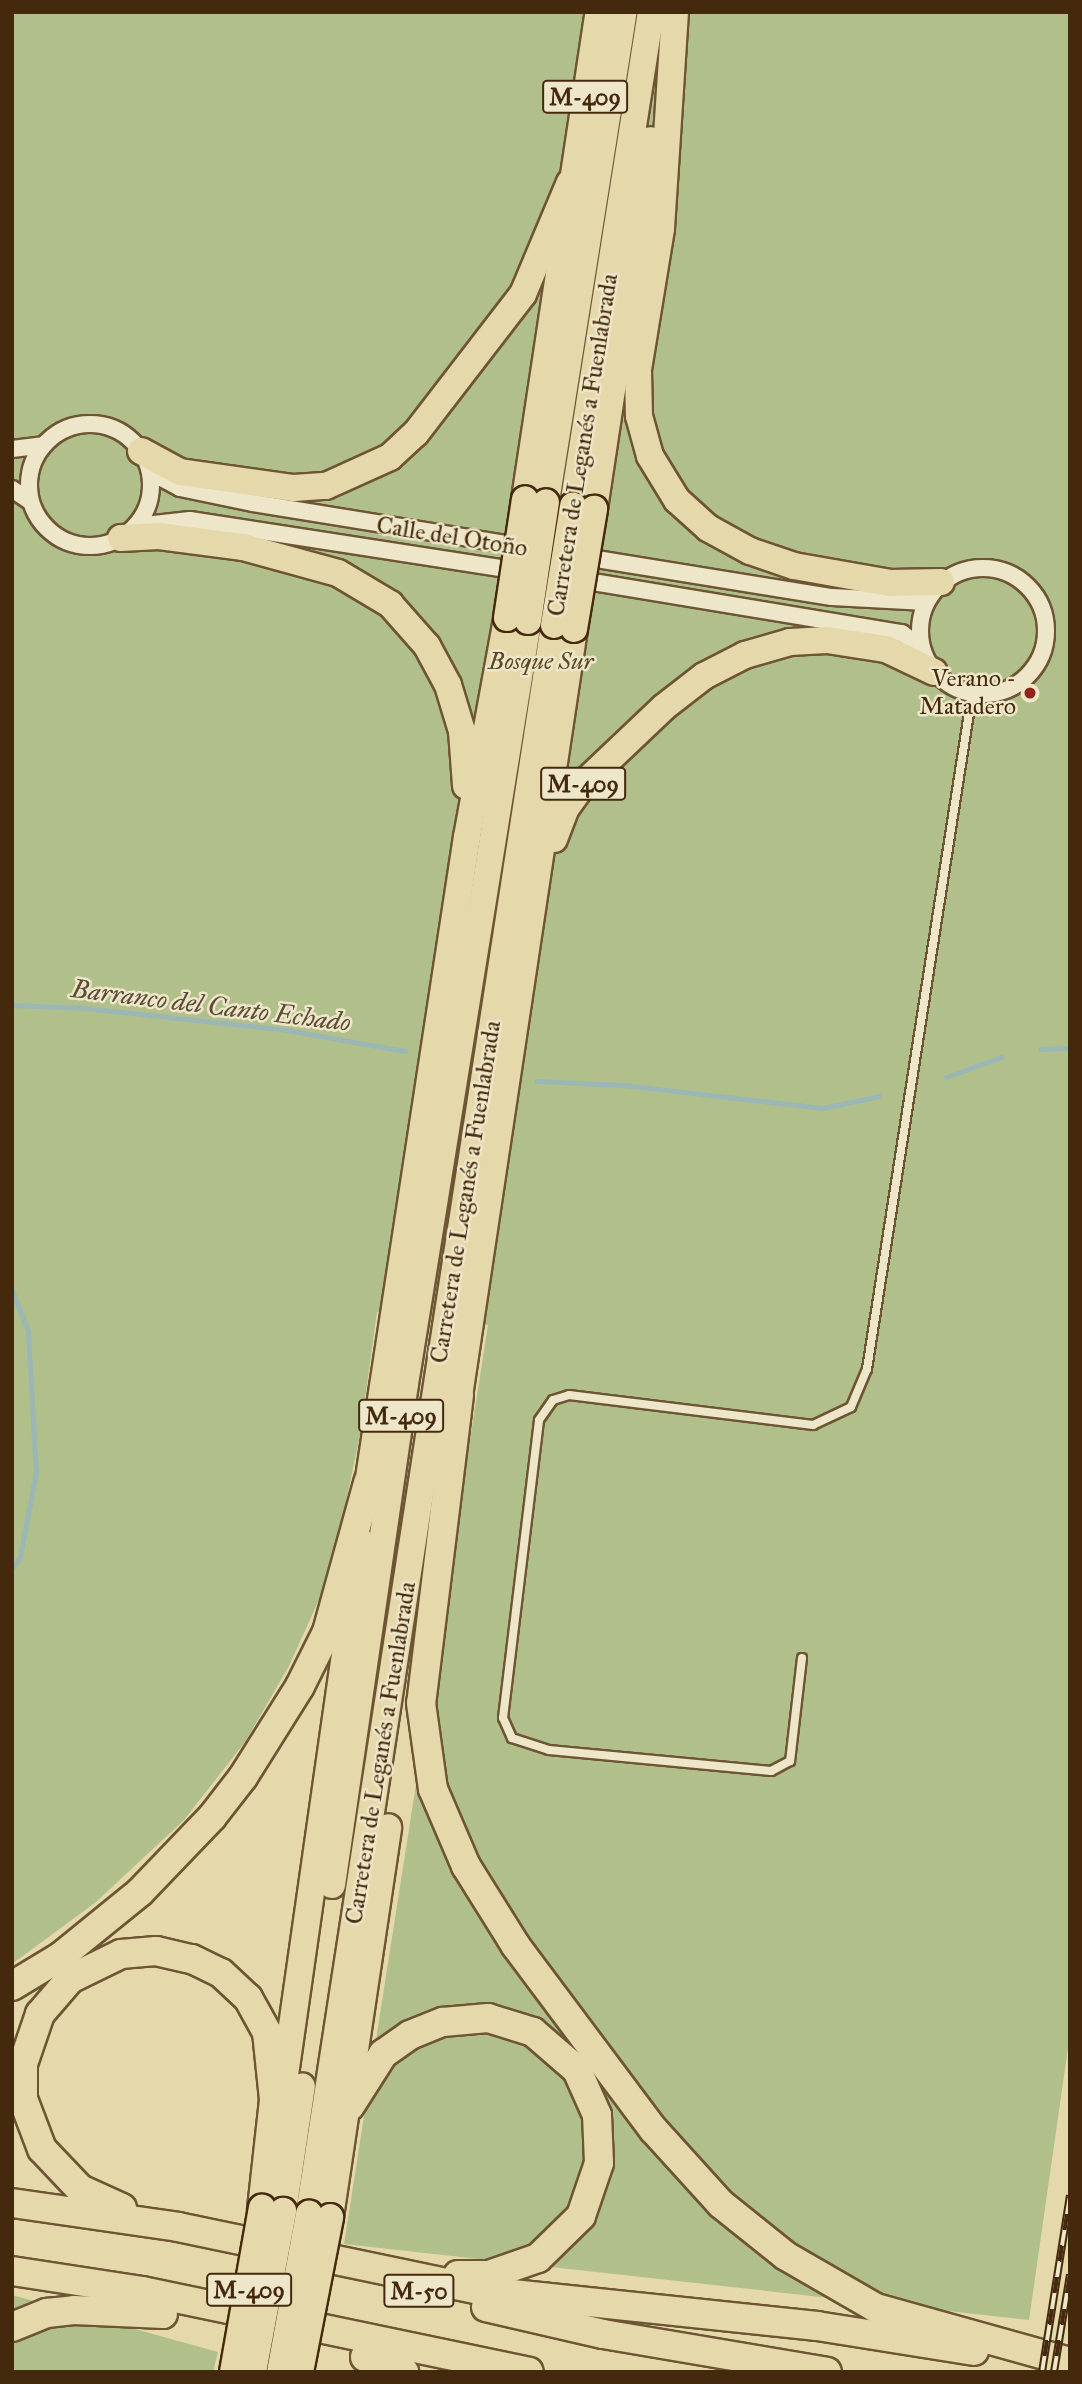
<!DOCTYPE html>
<meta charset="utf-8">
<style>
body{margin:0}
#map{position:relative;width:1082px;height:2384px;overflow:hidden;background:#e5d8ab;font-family:"IM FELL Great Primer",serif}
div>[style]{position:absolute}
.green>*{inset:0;background:#b1bf8b}
.stream>*{height:5px;margin:-2.5px;padding:0 2.5px;transform-origin:2.5px;border-radius:2.5px;background:#9bb7b5}
.roads{filter:drop-shadow(2px 0 #6d5534) drop-shadow(-2px 0 #6d5534) drop-shadow(0 2px #6d5534) drop-shadow(0 -2px #6d5534)}
.service>*{height:8px;margin:-4px;padding:0 4px;transform-origin:4px;border-radius:4px;background:#eee6c8}
.minor>*{height:16px;margin:-8px;padding:0 8px;transform-origin:8px;border-radius:8px;background:#eee6c8}
.minor>.ring{margin:-8px;padding:0;box-sizing:content-box;background:none;border:16px solid #eee6c8;border-radius:50%}
.trunk>*{height:26px;margin:-13px;padding:0 13px;transform-origin:13px;border-radius:13px;background:#e5d8ab}
.motorway>*{height:28px;margin:-14px;padding:0 14px;transform-origin:14px;border-radius:14px;background:#e5d8ab}
.rail>*{height:8px;margin-top:-4px;transform-origin:0;background:repeating-linear-gradient(90deg,#eee6c8 0 16px,#45290c 0 32px);box-sizing:border-box;border-block:2px solid #45290c}
.bridges{filter:drop-shadow(2px 0 #45290c) drop-shadow(-2px 0 #45290c) drop-shadow(0 2px #45290c) drop-shadow(0 -2px #45290c)}
.trunk-bridge>*{height:26px;margin:-13px;padding:0 13px;transform-origin:13px;border-radius:13px;background:#e5d8ab}
.dots>*{width:19px;height:19px;translate:-50% -50%;box-sizing:border-box;border:4px solid #eee6c8;border-radius:50%}
span{translate:-50% -50%;white-space:nowrap;text-align:center;line-height:1.15;-webkit-text-stroke:5px #eee6c8;paint-order:stroke}
.shield-label span{padding:2px 5px;background:#eee6c8;border:2px solid;border-radius:5px;-webkit-text-stroke-width:0}
.shield-label{font-size:23px;color:#45290c;font-weight:700}
.street-label{font-size:24px;color:#45290c}
.park-label{font-size:24px;color:#5b4725;font-style:italic}
.poi-label{font-size:24px;color:#45290c}
.right{translate:-100% -50%;text-align:right}
.water-label{font-size:26px;color:#5a4c36;font-style:italic}
.frame{position:absolute;inset:0;border:14px solid #45290c;pointer-events:none}
</style>
<div id="map">
<div class="green">
<i style="clip-path:polygon(12px 12px,1070px 12px,1070px 2034px,1029px 2320px,344px 2244px,488px 1325px,377px 1312px,360px 1435px,331px 1573px,289px 1666px,245px 1742px,184px 1820px,96px 1902px,12px 1964px)"></i>
<i style="clip-path:polygon(12px 2295px,218px 2352px,213px 2372px,12px 2372px)"></i>
</div>
<div class="stream">
<i style="left:12px;top:1005px;width:73px;rotate:2.4deg"></i>
<i style="left:85px;top:1008px;width:202px;rotate:6.2deg"></i>
<i style="left:286px;top:1030px;width:121px;rotate:10deg"></i>
<i style="left:1041px;top:1049px;width:29px;rotate:-2deg"></i>
<i style="left:946px;top:1077px;width:59px;rotate:-20deg"></i>
<i style="left:537px;top:1081px;width:86px;rotate:2.7deg"></i>
<i style="left:623px;top:1085px;width:201px;rotate:6.6deg"></i>
<i style="left:823px;top:1108px;width:57px;rotate:-12.1deg"></i>
<i style="left:12px;top:1290px;width:44px;rotate:68.7deg"></i>
<i style="left:28px;top:1331px;width:141px;rotate:86.8deg"></i>
<i style="left:36px;top:1472px;width:86px;rotate:100.7deg"></i>
<i style="left:20px;top:1557px;width:14px;rotate:124deg"></i>
</div>
<div class="roads">
<div class="service">
<i style="left:802px;top:1658px;width:104px;rotate:96.6deg"></i>
<i style="left:790px;top:1761px;width:21px;rotate:152deg"></i>
<i style="left:771px;top:1771px;width:223px;rotate:-174.6deg"></i>
<i style="left:549px;top:1750px;width:39px;rotate:-162deg"></i>
<i style="left:512px;top:1738px;width:22px;rotate:-114deg"></i>
<i style="left:503px;top:1718px;width:300px;rotate:-83.1deg"></i>
<i style="left:539px;top:1420px;width:24px;rotate:-55deg"></i>
<i style="left:553px;top:1400px;width:17px;rotate:-17deg"></i>
<i style="left:569px;top:1395px;width:246px;rotate:7deg"></i>
<i style="left:813px;top:1425px;width:42px;rotate:-25.3deg"></i>
<i style="left:851px;top:1407px;width:41px;rotate:-67.2deg"></i>
<i style="left:867px;top:1369px;width:683px;rotate:-81.16deg"></i>
</div>
<div class="minor">
<i class="ring" style="left:29px;top:424px;width:106px;height:106px"></i>
<i style="left:12px;top:449px;width:31px;rotate:-7deg"></i>
<i style="left:150px;top:472px;width:34px;rotate:28deg"></i>
<i style="left:180px;top:488px;width:75px;rotate:11.6deg"></i>
<i style="left:253px;top:503px;width:276px;rotate:9.2deg"></i>
<i style="left:12px;top:489px;width:22px;rotate:34deg"></i>
<i style="left:136px;top:526px;width:54px;rotate:-6.3deg"></i>
<i style="left:190px;top:520px;width:335px;rotate:8.8deg"></i>
<i style="left:578px;top:556px;width:257px;rotate:9.2deg"></i>
<i style="left:832px;top:597px;width:94px;rotate:3deg"></i>
<i class="ring" style="left:920px;top:568px;width:110px;height:110px"></i>
<i style="left:575px;top:579px;width:331px;rotate:9.4deg"></i>
<i style="left:902px;top:633px;width:26px;rotate:39deg"></i>
</div>
<div class="trunk">
<i style="left:675px;top:12px;width:217px;rotate:93.7deg"></i>
<i style="left:661px;top:229px;width:143px;rotate:99.3deg"></i>
<i style="left:638px;top:370px;width:46px;rotate:88.8deg"></i>
<i style="left:639px;top:416px;width:41px;rotate:74.6deg"></i>
<i style="left:650px;top:456px;width:52px;rotate:58.5deg"></i>
<i style="left:677px;top:500px;width:42px;rotate:42.1deg"></i>
<i style="left:708px;top:528px;width:48px;rotate:28.7deg"></i>
<i style="left:750px;top:551px;width:46px;rotate:18.8deg"></i>
<i style="left:794px;top:566px;width:97px;rotate:10deg"></i>
<i style="left:890px;top:583px;width:51px;rotate:-1.1deg"></i>
<i style="left:141px;top:451px;width:44px;rotate:28.3deg"></i>
<i style="left:180px;top:472px;width:115px;rotate:8deg"></i>
<i style="left:294px;top:488px;width:32px;rotate:-4deg"></i>
<i style="left:326px;top:486px;width:70px;rotate:-24.4deg"></i>
<i style="left:390px;top:457px;width:35px;rotate:-43deg"></i>
<i style="left:416px;top:433px;width:175px;rotate:-52.4deg"></i>
<i style="left:523px;top:294px;width:121px;rotate:-67.2deg"></i>
<i style="left:525px;top:499px;width:493px;rotate:-81.4deg"></i>
<i style="left:546px;top:502px;width:496px;rotate:-81deg"></i>
<i style="left:573px;top:506px;width:500px;rotate:-81.03deg"></i>
<i style="left:594px;top:509px;width:373px;rotate:-81.4deg"></i>
<i style="left:121px;top:538px;width:38px;rotate:-3deg"></i>
<i style="left:159px;top:536px;width:85px;rotate:7.5deg"></i>
<i style="left:243px;top:547px;width:98px;rotate:15.3deg"></i>
<i style="left:338px;top:573px;width:61px;rotate:30.8deg"></i>
<i style="left:390px;top:604px;width:56px;rotate:48.6deg"></i>
<i style="left:427px;top:646px;width:44px;rotate:61.7deg"></i>
<i style="left:448px;top:685px;width:48px;rotate:73.1deg"></i>
<i style="left:462px;top:731px;width:55px;rotate:85.8deg"></i>
<i style="left:554px;top:839px;width:33px;rotate:-69deg"></i>
<i style="left:566px;top:808px;width:31px;rotate:-54deg"></i>
<i style="left:584px;top:783px;width:110px;rotate:-43.5deg"></i>
<i style="left:664px;top:707px;width:51px;rotate:-37.8deg"></i>
<i style="left:704px;top:676px;width:46px;rotate:-27.1deg"></i>
<i style="left:745px;top:655px;width:47px;rotate:-16.1deg"></i>
<i style="left:790px;top:642px;width:37px;rotate:-3deg"></i>
<i style="left:827px;top:640px;width:60px;rotate:8.7deg"></i>
<i style="left:886px;top:649px;width:53px;rotate:25.6deg"></i>
<i style="left:456px;top:1416px;width:796px;rotate:-81.47deg"></i>
<i style="left:365px;top:1504px;width:675px;rotate:-81.31deg"></i>
<i style="left:467px;top:837px;width:223px;rotate:-79.6deg"></i>
<i style="left:332px;top:1885px;width:506px;rotate:-81.71deg"></i>
<i style="left:405px;top:1384px;width:773px;rotate:-80.84deg"></i>
<i style="left:280px;top:2110px;width:574px;rotate:-81.88deg"></i>
<i style="left:283px;top:2211px;width:126px;rotate:-81.4deg"></i>
<i style="left:309px;top:2214px;width:1608px;rotate:-81.23deg"></i>
<i style="left:330px;top:2217px;width:394px;rotate:-81.5deg"></i>
</div>
<div class="motorway">
<i style="left:459px;top:1395px;width:310px;rotate:97deg"></i>
<i style="left:421px;top:1703px;width:87px;rotate:82.1deg"></i>
<i style="left:433px;top:1789px;width:84px;rotate:66.8deg"></i>
<i style="left:466px;top:1866px;width:94px;rotate:58deg"></i>
<i style="left:516px;top:1946px;width:229px;rotate:53.2deg"></i>
<i style="left:653px;top:2129px;width:101px;rotate:47.8deg"></i>
<i style="left:721px;top:2204px;width:83px;rotate:38.7deg"></i>
<i style="left:786px;top:2256px;width:104px;rotate:30deg"></i>
<i style="left:876px;top:2308px;width:201px;rotate:15.6deg"></i>
<i style="left:12px;top:1986px;width:56px;rotate:-31.1deg"></i>
<i style="left:60px;top:1957px;width:103px;rotate:-39.1deg"></i>
<i style="left:140px;top:1892px;width:104px;rotate:-46.2deg"></i>
<i style="left:212px;top:1817px;width:51px;rotate:-52.2deg"></i>
<i style="left:243px;top:1777px;width:107px;rotate:-57.9deg"></i>
<i style="left:300px;top:1686px;width:60px;rotate:-63.4deg"></i>
<i style="left:327px;top:1632px;width:155px;rotate:-74.6deg"></i>
<i style="left:350px;top:2106px;width:62px;rotate:-57.6deg"></i>
<i style="left:383px;top:2054px;width:33px;rotate:-35deg"></i>
<i style="left:410px;top:2035px;width:35px;rotate:-22deg"></i>
<i style="left:443px;top:2022px;width:45px;rotate:-5.1deg"></i>
<i style="left:488px;top:2018px;width:47px;rotate:17.3deg"></i>
<i style="left:533px;top:2032px;width:58px;rotate:40.8deg"></i>
<i style="left:577px;top:2070px;width:49px;rotate:66deg"></i>
<i style="left:597px;top:2115px;width:48px;rotate:87.6deg"></i>
<i style="left:599px;top:2163px;width:56px;rotate:108.8deg"></i>
<i style="left:581px;top:2216px;width:60px;rotate:135.7deg"></i>
<i style="left:538px;top:2258px;width:52px;rotate:160.9deg"></i>
<i style="left:489px;top:2275px;width:31px;rotate:180deg"></i>
<i style="left:12px;top:2203px;width:168px;rotate:8.2deg"></i>
<i style="left:178px;top:2227px;width:313px;rotate:11.8deg"></i>
<i style="left:484px;top:2291px;width:335px;rotate:6deg"></i>
<i style="left:817px;top:2326px;width:159px;rotate:9deg"></i>
<i style="left:122px;top:2208px;width:46px;rotate:-155.7deg"></i>
<i style="left:80px;top:2189px;width:55px;rotate:-133.5deg"></i>
<i style="left:42px;top:2149px;width:53px;rotate:-110.8deg"></i>
<i style="left:23px;top:2099px;width:35px;rotate:-90deg"></i>
<i style="left:23px;top:2064px;width:53px;rotate:-71.2deg"></i>
<i style="left:40px;top:2014px;width:46px;rotate:-49.4deg"></i>
<i style="left:70px;top:1979px;width:57px;rotate:-26.1deg"></i>
<i style="left:121px;top:1954px;width:35px;rotate:-5deg"></i>
<i style="left:156px;top:1951px;width:37px;rotate:13deg"></i>
<i style="left:192px;top:1959px;width:32px;rotate:26deg"></i>
<i style="left:221px;top:1973px;width:37px;rotate:43deg"></i>
<i style="left:248px;top:1998px;width:39px;rotate:61deg"></i>
<i style="left:267px;top:2032px;width:68px;rotate:84.1deg"></i>
<i style="left:274px;top:2100px;width:109px;rotate:96.3deg"></i>
<i style="left:12px;top:2271px;width:132px;rotate:8.7deg"></i>
<i style="left:142px;top:2291px;width:395px;rotate:11.8deg"></i>
<i style="left:486px;top:2307px;width:120px;rotate:13deg"></i>
<i style="left:603px;top:2334px;width:227px;rotate:9.6deg"></i>
<i style="left:12px;top:2327px;width:38px;rotate:-22deg"></i>
<i style="left:47px;top:2313px;width:27px;rotate:-6deg"></i>
<i style="left:74px;top:2310px;width:89px;rotate:2.6deg"></i>
<i style="left:365px;top:2357px;width:42px;rotate:21deg"></i>
</div>
</div>
<div class="rail">
<i style="left:1042px;top:2372px;width:179px;rotate:-81deg"></i>
<i style="left:1054px;top:2372px;width:99px;rotate:-80.7deg"></i>
</div>
<div class="bridges">
<div class="trunk-bridge">
<i style="left:507px;top:618px;width:120px;rotate:-81.4deg"></i>
<i style="left:528px;top:621px;width:120px;rotate:-81.4deg"></i>
<i style="left:554px;top:625px;width:121px;rotate:-80.9deg"></i>
<i style="left:574px;top:629px;width:122px;rotate:-80.5deg"></i>
<i style="left:233px;top:2372px;width:167px;rotate:-80deg"></i>
<i style="left:253px;top:2372px;width:164px;rotate:-79.4deg"></i>
<i style="left:280px;top:2372px;width:161px;rotate:-79.6deg"></i>
<i style="left:300px;top:2372px;width:158px;rotate:-79deg"></i>
</div>
</div>
<div class="dots">
<i style="left:1030px;top:693px;background:#8f2418"></i>
</div>
<div class="shield-label">
<span style="left:585px;top:97px">M-409</span>
<span style="left:583px;top:784px">M-409</span>
<span style="left:401px;top:1416px">M-409</span>
<span style="left:249px;top:2290px">M-409</span>
<span style="left:419px;top:2291px">M-50</span>
</div>
<div class="street-label">
<span style="left:583px;top:445px;rotate:-81deg">Carretera de Leganés a Fuenlabrada</span>
<span style="left:452px;top:537px;rotate:9deg">Calle del Otoño</span>
<span style="left:466px;top:1192px;rotate:-81deg">Carretera de Leganés a Fuenlabrada</span>
<span style="left:381px;top:1753px;rotate:-81deg">Carretera de Leganés a Fuenlabrada</span>
</div>
<div class="park-label">
<span style="left:541px;top:662px">Bosque Sur</span>
</div>
<div class="poi-label">
<span class="right" style="left:1016px;top:693px">Verano -<br>Matadero</span>
</div>
<div class="water-label">
<span style="left:211px;top:1006px;rotate:7deg">Barranco del Canto Echado</span>
</div>
<div class="frame"></div>
</div>
